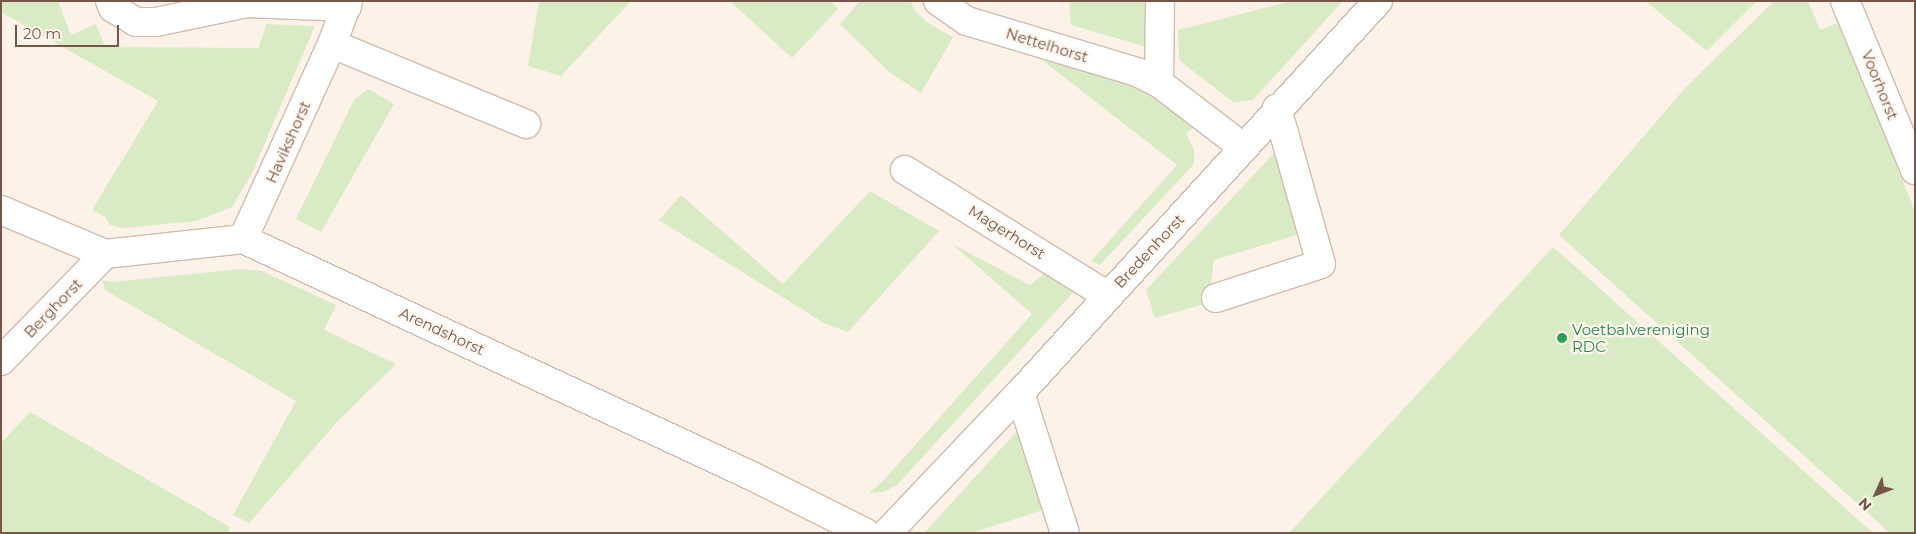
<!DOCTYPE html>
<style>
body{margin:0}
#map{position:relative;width:1916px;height:534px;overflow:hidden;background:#fdf2e7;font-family:Montserrat,sans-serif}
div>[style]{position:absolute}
.green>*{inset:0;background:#d8ebc4}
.roads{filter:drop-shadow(1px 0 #d1bbae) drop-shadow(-1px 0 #d1bbae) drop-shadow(0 1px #d1bbae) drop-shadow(0 -1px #d1bbae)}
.minor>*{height:28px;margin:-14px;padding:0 14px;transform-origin:14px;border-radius:14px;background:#fff}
.dots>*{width:14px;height:14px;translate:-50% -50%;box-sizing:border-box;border:2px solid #fff6ed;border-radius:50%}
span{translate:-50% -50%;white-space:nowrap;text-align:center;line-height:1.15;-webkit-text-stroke:4.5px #fff6ed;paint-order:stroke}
.street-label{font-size:15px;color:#77564a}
.leisure-label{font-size:15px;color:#27864d}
.left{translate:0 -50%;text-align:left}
.frame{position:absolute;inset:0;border:2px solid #77564a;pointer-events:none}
.north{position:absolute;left:1851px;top:469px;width:50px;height:50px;-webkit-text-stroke:4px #fff6ed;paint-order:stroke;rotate:227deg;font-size:14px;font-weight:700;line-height:20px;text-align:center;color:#77564a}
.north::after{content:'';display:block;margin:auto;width:18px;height:22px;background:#77564a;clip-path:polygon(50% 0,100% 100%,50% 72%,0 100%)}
.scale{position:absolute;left:15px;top:25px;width:104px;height:22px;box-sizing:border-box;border:2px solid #77564a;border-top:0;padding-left:6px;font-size:15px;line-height:18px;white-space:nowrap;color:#77564a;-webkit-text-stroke:4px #fff6ed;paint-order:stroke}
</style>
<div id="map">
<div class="green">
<i style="clip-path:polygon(1px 1px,58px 1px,71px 35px,96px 24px,105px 47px,258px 48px,267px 24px,315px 26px,252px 173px,232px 207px,196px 221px,123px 228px,110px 225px,105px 217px,92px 210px,158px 101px,1px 12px)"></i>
<i style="clip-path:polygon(539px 1px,631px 1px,561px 76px,528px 66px)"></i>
<i style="clip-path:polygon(730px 1px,831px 1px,838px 9px,792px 58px)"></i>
<i style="clip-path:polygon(860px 1px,911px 1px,914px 10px,928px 23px,953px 37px,921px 93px,889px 72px,840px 24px)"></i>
<i style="clip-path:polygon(1069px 1px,1149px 1px,1150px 48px,1071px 25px)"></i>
<i style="clip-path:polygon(1292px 1px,1343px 1px,1253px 100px,1233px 102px,1179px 60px,1178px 30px)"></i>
<i style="clip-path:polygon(1645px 1px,1757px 1px,1707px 51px)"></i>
<i style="clip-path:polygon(1774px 1px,1808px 1px,1820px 30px,1839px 22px,1915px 212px,1915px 533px,1890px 533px,1559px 235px,1685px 88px)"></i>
<i style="clip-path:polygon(1042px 60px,1089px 70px,1146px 90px,1194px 127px,1186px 134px,1194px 149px,1194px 164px,1100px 265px,1091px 261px,1177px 165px)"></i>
<i style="clip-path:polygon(368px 89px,394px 104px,321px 232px,296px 219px,354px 100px)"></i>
<i style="clip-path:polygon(1274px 153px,1300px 234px,1214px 260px,1208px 303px,1155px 318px,1146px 290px)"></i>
<i style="clip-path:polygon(870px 191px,939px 231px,848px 332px,824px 323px,659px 220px,681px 195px,783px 284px)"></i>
<i style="clip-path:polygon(952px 244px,1030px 285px,1051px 268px,1081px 284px,897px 485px,884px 492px,869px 493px,882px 482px,1032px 314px)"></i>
<i style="clip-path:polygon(1553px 247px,1568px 260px,1873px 533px,1289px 533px)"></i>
<i style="clip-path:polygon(241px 269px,262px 271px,336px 305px,324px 330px,396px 364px,337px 422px,249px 523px,233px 515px,296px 401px,105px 290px,102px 280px,113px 282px)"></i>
<i style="clip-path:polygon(30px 412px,230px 527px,228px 533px,1px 533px,1px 443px)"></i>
<i style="clip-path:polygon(1018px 430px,1043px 510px,972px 533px,924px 533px)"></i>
</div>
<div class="roads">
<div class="minor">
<i style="left:110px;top:1px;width:8px;rotate:67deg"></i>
<i style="left:113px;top:8px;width:27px;rotate:31deg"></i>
<i style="left:136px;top:22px;width:20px"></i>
<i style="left:156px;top:22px;width:93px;rotate:-11.8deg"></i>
<i style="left:247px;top:3px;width:100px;rotate:2.3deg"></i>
<i style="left:938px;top:1px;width:35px;rotate:35deg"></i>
<i style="left:967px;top:21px;width:177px;rotate:16.7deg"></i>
<i style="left:1137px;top:72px;width:25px;rotate:27deg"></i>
<i style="left:1159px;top:83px;width:107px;rotate:37.4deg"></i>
<i style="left:1845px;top:1px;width:183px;rotate:67.5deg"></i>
<i style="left:332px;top:44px;width:210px;rotate:22.4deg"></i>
<i style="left:1159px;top:83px;width:82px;rotate:-89.3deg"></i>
<i style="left:905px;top:170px;width:239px;rotate:31.8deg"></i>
<i style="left:1px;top:210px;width:113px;rotate:22.9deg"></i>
<i style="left:105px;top:254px;width:139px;rotate:-6.2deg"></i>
<i style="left:243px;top:239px;width:561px;rotate:24.97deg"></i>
<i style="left:752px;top:476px;width:127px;rotate:26.6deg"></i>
<i style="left:243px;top:239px;width:214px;rotate:-65.5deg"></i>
<i style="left:332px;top:44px;width:46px;rotate:-69.6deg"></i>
<i style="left:1216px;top:298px;width:110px;rotate:-17.9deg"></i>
<i style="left:1321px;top:264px;width:162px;rotate:-105.8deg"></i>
<i style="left:1px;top:361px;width:149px;rotate:-45.8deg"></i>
<i style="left:1020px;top:393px;width:147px;rotate:72.2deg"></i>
<i style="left:887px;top:533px;width:193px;rotate:-46.5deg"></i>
<i style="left:1020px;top:393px;width:531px;rotate:-47.6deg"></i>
</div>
</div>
<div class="dots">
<i style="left:1562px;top:338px;background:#2e9e5b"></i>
</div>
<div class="street-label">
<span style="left:1047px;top:45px;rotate:17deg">Nettelhorst</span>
<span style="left:1880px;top:85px;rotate:68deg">Voorhorst</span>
<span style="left:288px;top:142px;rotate:-66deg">Havikshorst</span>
<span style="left:1007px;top:232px;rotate:32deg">Magerhorst</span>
<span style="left:1149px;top:251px;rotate:-47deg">Bredenhorst</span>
<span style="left:53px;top:308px;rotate:-46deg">Berghorst</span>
<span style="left:442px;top:331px;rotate:25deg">Arendshorst</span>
</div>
<div class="leisure-label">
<span class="left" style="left:1572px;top:338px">Voetbalvereniging<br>RDC</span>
</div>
<div class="frame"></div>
<div class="north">N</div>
<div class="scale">20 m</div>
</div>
